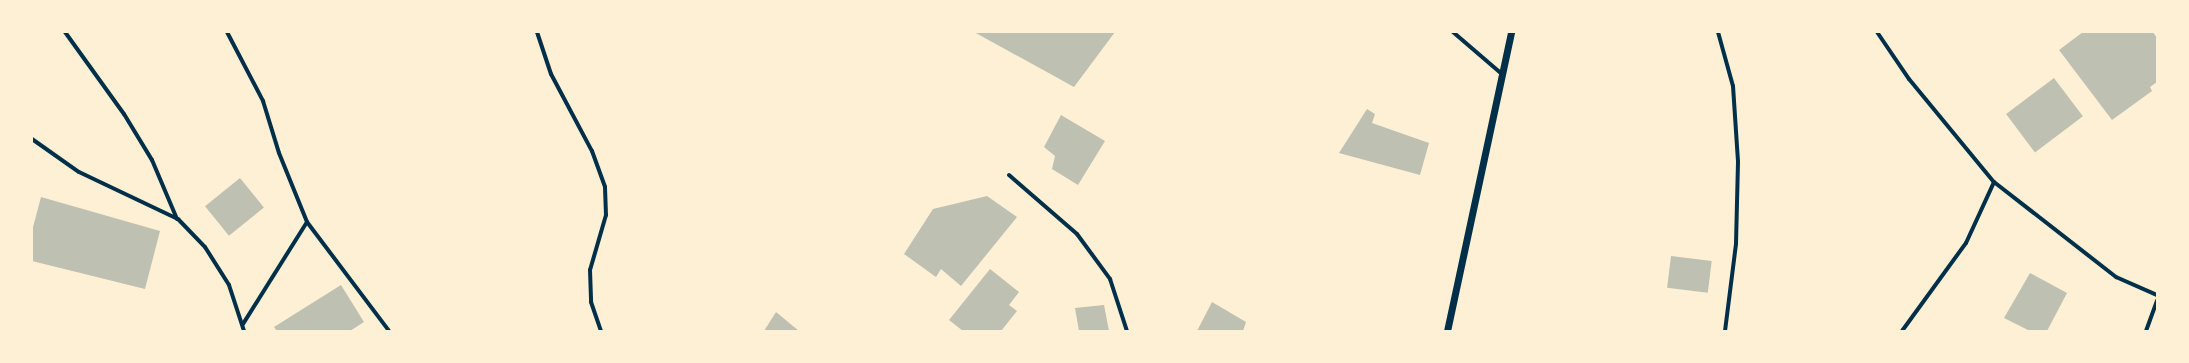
<!DOCTYPE html>
<style>
body{margin:0}
#map{position:relative;width:2189px;height:363px;overflow:hidden;background:#fdf0d5;font-family:"IBM Plex Sans",sans-serif}
div>[style]{position:absolute}
.building>*{inset:0;background:#bec0b2;transform-origin:0 0}
.minor>*{height:4px;margin:-2px;padding:0 2px;transform-origin:2px;border-radius:2px;background:#003049}
.tertiary>*{height:7px;margin:-3.5px;padding:0 3.5px;transform-origin:3.5px;border-radius:3.5px;background:#003049}
span{translate:-50% -50%;white-space:nowrap;text-align:center;line-height:1.15;-webkit-text-stroke:4px #fdf0d5;paint-order:stroke}
.frame{position:absolute;inset:0;border:33px solid #fdf0d5;pointer-events:none}
</style>
<div id="map">
<div class="building">
<i style="clip-path:polygon(974px 32px,1115px 32px,1074px 87px)"></i>
<i style="clip-path:polygon(2083px 32px,2153px 32px,2157px 38px,2157px 82px,2150px 87px,2152px 91px,2112px 120px,2059px 50px)"></i>
<i style="left:2054px;top:78px;width:48px;height:60px;rotate:53deg"></i>
<i style="clip-path:polygon(1367px 109px,1375px 114px,1372px 123px,1429px 143px,1420px 175px,1339px 153px)"></i>
<i style="clip-path:polygon(1061px 115px,1105px 141px,1078px 185px,1052px 169px,1055px 156px,1044px 147px)"></i>
<i style="left:240px;top:178px;width:38px;height:45px;rotate:51deg"></i>
<i style="clip-path:polygon(987px 196px,1017px 217px,961px 286px,941px 269px,936px 277px,904px 254px,933px 209px)"></i>
<i style="clip-path:polygon(41px 197px,160px 231px,145px 289px,32px 261px,32px 231px)"></i>
<i style="left:1671px;top:256px;width:41px;height:32px;rotate:7deg"></i>
<i style="clip-path:polygon(990px 269px,1019px 292px,1009px 305px,1017px 311px,1001px 331px,963px 331px,949px 320px)"></i>
<i style="clip-path:polygon(2030px 273px,2067px 293px,2047px 331px,2030px 331px,2004px 318px)"></i>
<i style="clip-path:polygon(341px 285px,364px 322px,350px 331px,277px 331px,274px 327px)"></i>
<i style="clip-path:polygon(1212px 302px,1246px 322px,1243px 331px,1197px 331px)"></i>
<i style="clip-path:polygon(1104px 305px,1109px 331px,1079px 331px,1075px 308px)"></i>
<i style="clip-path:polygon(776px 312px,799px 331px,764px 331px)"></i>
</div>
<div class="minor">
<i style="left:65px;top:32px;width:101px;rotate:54.3deg"></i>
<i style="left:124px;top:114px;width:54px;rotate:58.7deg"></i>
<i style="left:152px;top:160px;width:64px;rotate:67deg"></i>
<i style="left:227px;top:32px;width:78px;rotate:62.4deg"></i>
<i style="left:263px;top:101px;width:54px;rotate:72.9deg"></i>
<i style="left:279px;top:153px;width:74px;rotate:67.9deg"></i>
<i style="left:307px;top:222px;width:120px;rotate:122.1deg"></i>
<i style="left:537px;top:32px;width:44px;rotate:71.6deg"></i>
<i style="left:551px;top:74px;width:87px;rotate:62deg"></i>
<i style="left:592px;top:151px;width:38px;rotate:70deg"></i>
<i style="left:605px;top:187px;width:28px;rotate:88deg"></i>
<i style="left:606px;top:215px;width:57px;rotate:106.2deg"></i>
<i style="left:590px;top:270px;width:32px;rotate:88deg"></i>
<i style="left:591px;top:302px;width:31px;rotate:71deg"></i>
<i style="left:1453px;top:32px;width:66px;rotate:40.7deg"></i>
<i style="left:1718px;top:32px;width:56px;rotate:74.5deg"></i>
<i style="left:1733px;top:86px;width:76px;rotate:86.2deg"></i>
<i style="left:1738px;top:162px;width:82px;rotate:91.4deg"></i>
<i style="left:1736px;top:244px;width:88px;rotate:97.2deg"></i>
<i style="left:1877px;top:32px;width:57px;rotate:55.8deg"></i>
<i style="left:1909px;top:79px;width:134px;rotate:50.5deg"></i>
<i style="left:1994px;top:182px;width:155px;rotate:37.9deg"></i>
<i style="left:2116px;top:277px;width:45px;rotate:23.7deg"></i>
<i style="left:32px;top:139px;width:57px;rotate:35.1deg"></i>
<i style="left:79px;top:172px;width:110px;rotate:25.4deg"></i>
<i style="left:178px;top:219px;width:39px;rotate:46deg"></i>
<i style="left:205px;top:247px;width:45px;rotate:57.7deg"></i>
<i style="left:229px;top:285px;width:48px;rotate:71.9deg"></i>
<i style="left:1009px;top:175px;width:90px;rotate:40.9deg"></i>
<i style="left:1077px;top:234px;width:56px;rotate:53.7deg"></i>
<i style="left:1110px;top:279px;width:55px;rotate:71.9deg"></i>
<i style="left:307px;top:222px;width:136px;rotate:53deg"></i>
<i style="left:1902px;top:331px;width:109px;rotate:-54deg"></i>
<i style="left:1966px;top:243px;width:67px;rotate:-65.3deg"></i>
<i style="left:2146px;top:331px;width:32px;rotate:-70deg"></i>
</div>
<div class="tertiary">
<i style="left:1447px;top:331px;width:306px;rotate:-77.9deg"></i>
</div>
<div class="frame"></div>
</div>
